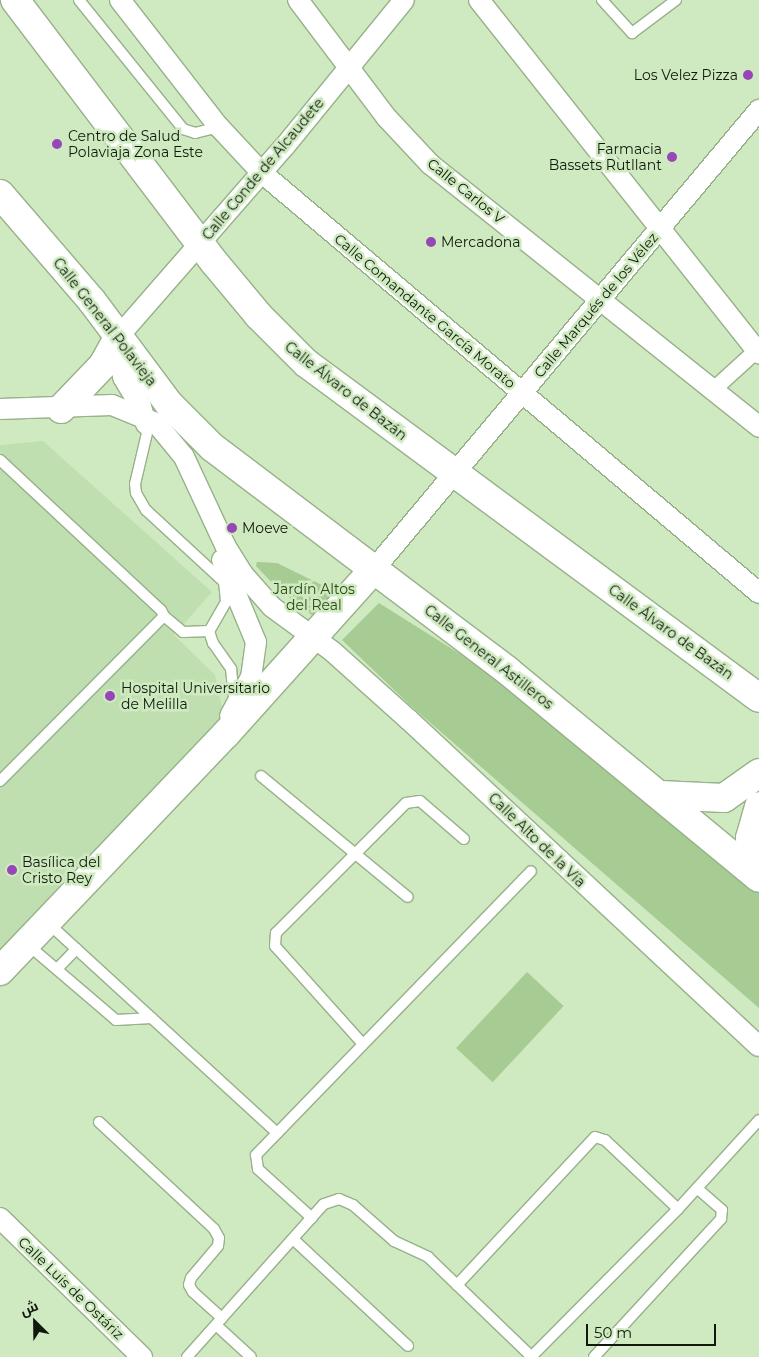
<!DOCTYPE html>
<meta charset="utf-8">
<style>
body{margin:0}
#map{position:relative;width:759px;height:1357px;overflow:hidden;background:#cfeac1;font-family:Montserrat,Cairo,sans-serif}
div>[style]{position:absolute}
.built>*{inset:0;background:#c0dfb0}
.green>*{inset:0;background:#a6cb93;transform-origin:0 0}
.roads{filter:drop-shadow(1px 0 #97b18a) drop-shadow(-1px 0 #97b18a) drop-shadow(0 1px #97b18a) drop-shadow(0 -1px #97b18a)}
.service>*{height:10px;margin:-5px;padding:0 5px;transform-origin:5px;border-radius:5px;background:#fff}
.pedestrian>*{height:15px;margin:-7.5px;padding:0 7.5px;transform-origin:7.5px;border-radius:7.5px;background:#fff}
.minor>*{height:20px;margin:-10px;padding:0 10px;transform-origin:10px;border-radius:10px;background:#fff}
.secondary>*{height:28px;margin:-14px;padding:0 14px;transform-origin:14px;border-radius:14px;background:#fff}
.primary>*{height:28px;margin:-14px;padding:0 14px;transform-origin:14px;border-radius:14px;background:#fff}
.dots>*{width:14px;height:14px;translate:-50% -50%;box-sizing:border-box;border:2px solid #cfeac1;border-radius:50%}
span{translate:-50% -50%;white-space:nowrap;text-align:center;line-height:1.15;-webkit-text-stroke:5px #cfeac1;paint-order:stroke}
.poi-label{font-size:14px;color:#10190b}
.right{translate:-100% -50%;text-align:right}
.left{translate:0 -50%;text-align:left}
.street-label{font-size:14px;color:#10190b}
.park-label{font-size:14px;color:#284a11}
.north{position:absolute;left:10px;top:1297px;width:50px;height:50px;-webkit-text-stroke:4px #cfeac1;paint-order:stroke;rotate:337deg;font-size:14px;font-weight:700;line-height:20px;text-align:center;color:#10190b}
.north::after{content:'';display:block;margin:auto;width:18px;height:22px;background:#10190b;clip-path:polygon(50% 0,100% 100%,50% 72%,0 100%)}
.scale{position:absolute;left:586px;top:1324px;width:130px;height:22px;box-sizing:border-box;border:2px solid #10190b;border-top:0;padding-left:6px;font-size:15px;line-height:18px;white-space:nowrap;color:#10190b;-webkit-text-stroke:4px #cfeac1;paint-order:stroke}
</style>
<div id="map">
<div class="built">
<i style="clip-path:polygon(43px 441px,212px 592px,174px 635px,215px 675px,224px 716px,0 953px,0 445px)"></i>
</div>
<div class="green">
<i style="clip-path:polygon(257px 562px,277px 563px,332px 590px,334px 601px,318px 620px,277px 588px,256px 566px)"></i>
<i style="clip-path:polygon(379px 603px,492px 674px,759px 891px,759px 1008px,411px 706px,342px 640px)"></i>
<i style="left:527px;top:972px;width:50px;height:104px;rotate:43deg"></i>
</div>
<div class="roads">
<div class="service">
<i style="left:79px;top:0;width:166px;rotate:51.1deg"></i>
<i style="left:183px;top:129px;width:13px;rotate:18deg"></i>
<i style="left:195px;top:133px;width:25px;rotate:-14deg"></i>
<i style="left:602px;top:0;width:45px;rotate:47.7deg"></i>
<i style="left:632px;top:33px;width:55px;rotate:-36.9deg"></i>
<i style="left:147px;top:433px;width:52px;rotate:103.2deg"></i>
<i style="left:135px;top:484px;width:9px;rotate:84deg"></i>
<i style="left:136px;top:493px;width:20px;rotate:60deg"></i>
<i style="left:146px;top:510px;width:106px;rotate:42.7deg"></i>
<i style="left:224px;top:582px;width:20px;rotate:84deg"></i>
<i style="left:226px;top:602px;width:34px;rotate:120deg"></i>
<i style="left:209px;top:631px;width:13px;rotate:72deg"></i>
<i style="left:213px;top:643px;width:32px;rotate:55deg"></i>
<i style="left:231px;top:669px;width:30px;rotate:84deg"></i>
<i style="left:0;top:460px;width:220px;rotate:43deg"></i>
<i style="left:161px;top:610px;width:7px;rotate:63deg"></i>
<i style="left:164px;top:616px;width:233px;rotate:134.8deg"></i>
<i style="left:164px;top:616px;width:25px;rotate:40deg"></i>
<i style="left:183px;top:632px;width:26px;rotate:-2deg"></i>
<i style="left:261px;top:776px;width:190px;rotate:39.5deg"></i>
<i style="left:48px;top:923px;width:311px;rotate:42.5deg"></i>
<i style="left:27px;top:944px;width:117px;rotate:40.5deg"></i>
<i style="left:116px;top:1020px;width:36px;rotate:-3deg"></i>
<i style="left:57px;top:969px;width:28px;rotate:-46deg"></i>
<i style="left:362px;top:1043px;width:130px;rotate:-131.9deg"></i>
<i style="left:275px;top:946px;width:13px;rotate:-86deg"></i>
<i style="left:276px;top:933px;width:184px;rotate:-45deg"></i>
<i style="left:406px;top:803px;width:14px;rotate:-8deg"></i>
<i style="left:420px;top:801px;width:58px;rotate:40.8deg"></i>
<i style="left:99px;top:1122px;width:157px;rotate:42.9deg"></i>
<i style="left:214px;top:1229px;width:10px;rotate:61deg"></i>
<i style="left:219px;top:1238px;width:8px;rotate:97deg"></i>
<i style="left:218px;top:1246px;width:42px;rotate:130.2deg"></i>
<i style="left:191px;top:1278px;width:7px;rotate:106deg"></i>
<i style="left:189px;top:1285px;width:8px;rotate:60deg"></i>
<i style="left:193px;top:1292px;width:39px;rotate:42deg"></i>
<i style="left:312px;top:1218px;width:73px;rotate:-137.8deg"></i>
<i style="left:258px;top:1169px;width:14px;rotate:-98deg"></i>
<i style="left:256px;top:1155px;width:395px;rotate:-45.9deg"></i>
<i style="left:293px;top:1239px;width:157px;rotate:42.9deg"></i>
<i style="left:457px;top:1285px;width:202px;rotate:-47deg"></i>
<i style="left:595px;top:1137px;width:10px;rotate:17deg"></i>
<i style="left:605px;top:1140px;width:100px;rotate:43.4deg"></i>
<i style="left:216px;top:1325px;width:47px;rotate:42.4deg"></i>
<i style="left:532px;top:1356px;width:207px;rotate:-45.2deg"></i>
<i style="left:678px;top:1209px;width:120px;rotate:-47.7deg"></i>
<i style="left:187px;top:1357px;width:205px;rotate:-48.2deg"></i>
<i style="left:324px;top:1204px;width:16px;rotate:-18deg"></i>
<i style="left:339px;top:1199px;width:15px;rotate:23deg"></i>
<i style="left:353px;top:1205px;width:55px;rotate:41.3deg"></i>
<i style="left:394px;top:1241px;width:38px;rotate:25deg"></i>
<i style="left:428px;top:1257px;width:144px;rotate:43.9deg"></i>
<i style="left:594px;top:1357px;width:188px;rotate:-47.4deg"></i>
<i style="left:721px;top:1219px;width:9px;rotate:-84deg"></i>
<i style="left:722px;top:1210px;width:33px;rotate:-139deg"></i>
</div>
<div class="pedestrian">
<i style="left:711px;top:391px;width:61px;rotate:-42.3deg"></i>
</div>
<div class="minor">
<i style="left:120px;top:0;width:161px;rotate:52.1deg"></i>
<i style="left:219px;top:127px;width:62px;rotate:47deg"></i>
<i style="left:261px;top:172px;width:652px;rotate:40.21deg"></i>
<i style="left:298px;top:0;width:148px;rotate:53deg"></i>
<i style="left:387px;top:118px;width:63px;rotate:46.9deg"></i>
<i style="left:430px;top:164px;width:421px;rotate:38.6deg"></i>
<i style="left:479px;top:0;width:451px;rotate:51.6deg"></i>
<i style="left:0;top:409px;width:112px;rotate:-2deg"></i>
<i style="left:112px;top:405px;width:48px;rotate:22.2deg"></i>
<i style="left:156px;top:423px;width:44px;rotate:50.5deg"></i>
<i style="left:184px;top:457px;width:99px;rotate:65deg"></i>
<i style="left:226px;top:547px;width:31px;rotate:58deg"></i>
<i style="left:242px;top:573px;width:45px;rotate:48.6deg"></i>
<i style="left:272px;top:607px;width:74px;rotate:36.3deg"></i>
<i style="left:332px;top:651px;width:103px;rotate:41.9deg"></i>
<i style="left:409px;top:720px;width:478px;rotate:43deg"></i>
<i style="left:146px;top:424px;width:18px;rotate:-106deg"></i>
<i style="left:141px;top:407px;width:35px;rotate:-121deg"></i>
<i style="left:123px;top:377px;width:41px;rotate:-95.6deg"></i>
<i style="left:119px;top:336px;width:252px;rotate:-48.9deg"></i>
<i style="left:285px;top:146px;width:188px;rotate:-50.8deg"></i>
<i style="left:222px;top:560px;width:89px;rotate:67.5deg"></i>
<i style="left:256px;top:642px;width:35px;rotate:98deg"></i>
<i style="left:251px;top:677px;width:44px;rotate:118.3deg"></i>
<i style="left:375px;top:568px;width:598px;rotate:-50.02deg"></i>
<i style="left:0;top:1218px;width:199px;rotate:44.4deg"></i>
</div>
<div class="secondary">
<i style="left:0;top:971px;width:327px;rotate:-46.4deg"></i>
<i style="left:226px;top:734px;width:223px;rotate:-48.1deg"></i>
</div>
<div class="primary">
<i style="left:15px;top:0;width:329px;rotate:52.8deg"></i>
<i style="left:214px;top:262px;width:70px;rotate:50.2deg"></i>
<i style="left:259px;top:316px;width:66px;rotate:45deg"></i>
<i style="left:306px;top:363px;width:563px;rotate:36.48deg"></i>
<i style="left:0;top:194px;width:141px;rotate:49.3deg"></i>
<i style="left:92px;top:301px;width:129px;rotate:53.2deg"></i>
<i style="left:169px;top:404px;width:61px;rotate:45deg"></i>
<i style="left:212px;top:447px;width:371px;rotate:37.1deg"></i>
<i style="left:508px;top:671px;width:325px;rotate:39.5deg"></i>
<i style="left:61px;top:409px;width:61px;rotate:-46.3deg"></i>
<i style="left:103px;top:365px;width:33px;rotate:-61deg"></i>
<i style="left:661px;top:795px;width:63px;rotate:2.7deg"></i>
<i style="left:724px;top:798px;width:43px;rotate:-35.5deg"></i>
<i style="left:757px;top:876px;width:39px;rotate:-100deg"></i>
<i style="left:750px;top:838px;width:33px;rotate:-74deg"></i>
</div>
</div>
<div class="dots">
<i style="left:748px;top:75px;background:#9646b6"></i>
<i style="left:57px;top:144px;background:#9646b6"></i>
<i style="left:672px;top:157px;background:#9646b6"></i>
<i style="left:431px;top:242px;background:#9646b6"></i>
<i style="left:232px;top:528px;background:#9646b6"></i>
<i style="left:110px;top:696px;background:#9646b6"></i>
<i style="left:12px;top:870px;background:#9646b6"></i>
</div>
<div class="poi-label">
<span class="right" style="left:738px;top:75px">Los Velez Pizza</span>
<span class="left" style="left:68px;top:144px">Centro de Salud<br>Polaviaja Zona Este</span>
<span class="right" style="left:662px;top:157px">Farmacia<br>Bassets Rutllant</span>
<span class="left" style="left:441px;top:242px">Mercadona</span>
<span class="left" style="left:242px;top:528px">Moeve</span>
<span class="left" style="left:121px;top:696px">Hospital Universitario<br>de Melilla</span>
<span class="left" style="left:22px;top:870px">Basílica del<br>Cristo Rey</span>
</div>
<div class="street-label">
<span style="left:263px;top:169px;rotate:-50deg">Calle Conde de Alcaudete</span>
<span style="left:466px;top:191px;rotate:39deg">Calle Carlos V</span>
<span style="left:596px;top:305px;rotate:-50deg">Calle Marqués de los Vélez</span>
<span style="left:425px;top:311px;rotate:40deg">Calle Comandante García Morato</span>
<span style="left:105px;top:322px;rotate:52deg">Calle General Polavieja</span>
<span style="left:346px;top:391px;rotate:38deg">Calle Álvaro de Bazán</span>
<span style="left:671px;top:632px;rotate:36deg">Calle Álvaro de Bazán</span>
<span style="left:489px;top:657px;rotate:38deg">Calle General Astilleros</span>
<span style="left:537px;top:840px;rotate:44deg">Calle Alto de la Vía</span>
<span style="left:71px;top:1288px;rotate:44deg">Calle Luis de Ostáriz</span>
</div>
<div class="park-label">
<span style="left:314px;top:597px">Jardín Altos<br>del Real</span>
</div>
<div class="north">ش</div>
<div class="scale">50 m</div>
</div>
